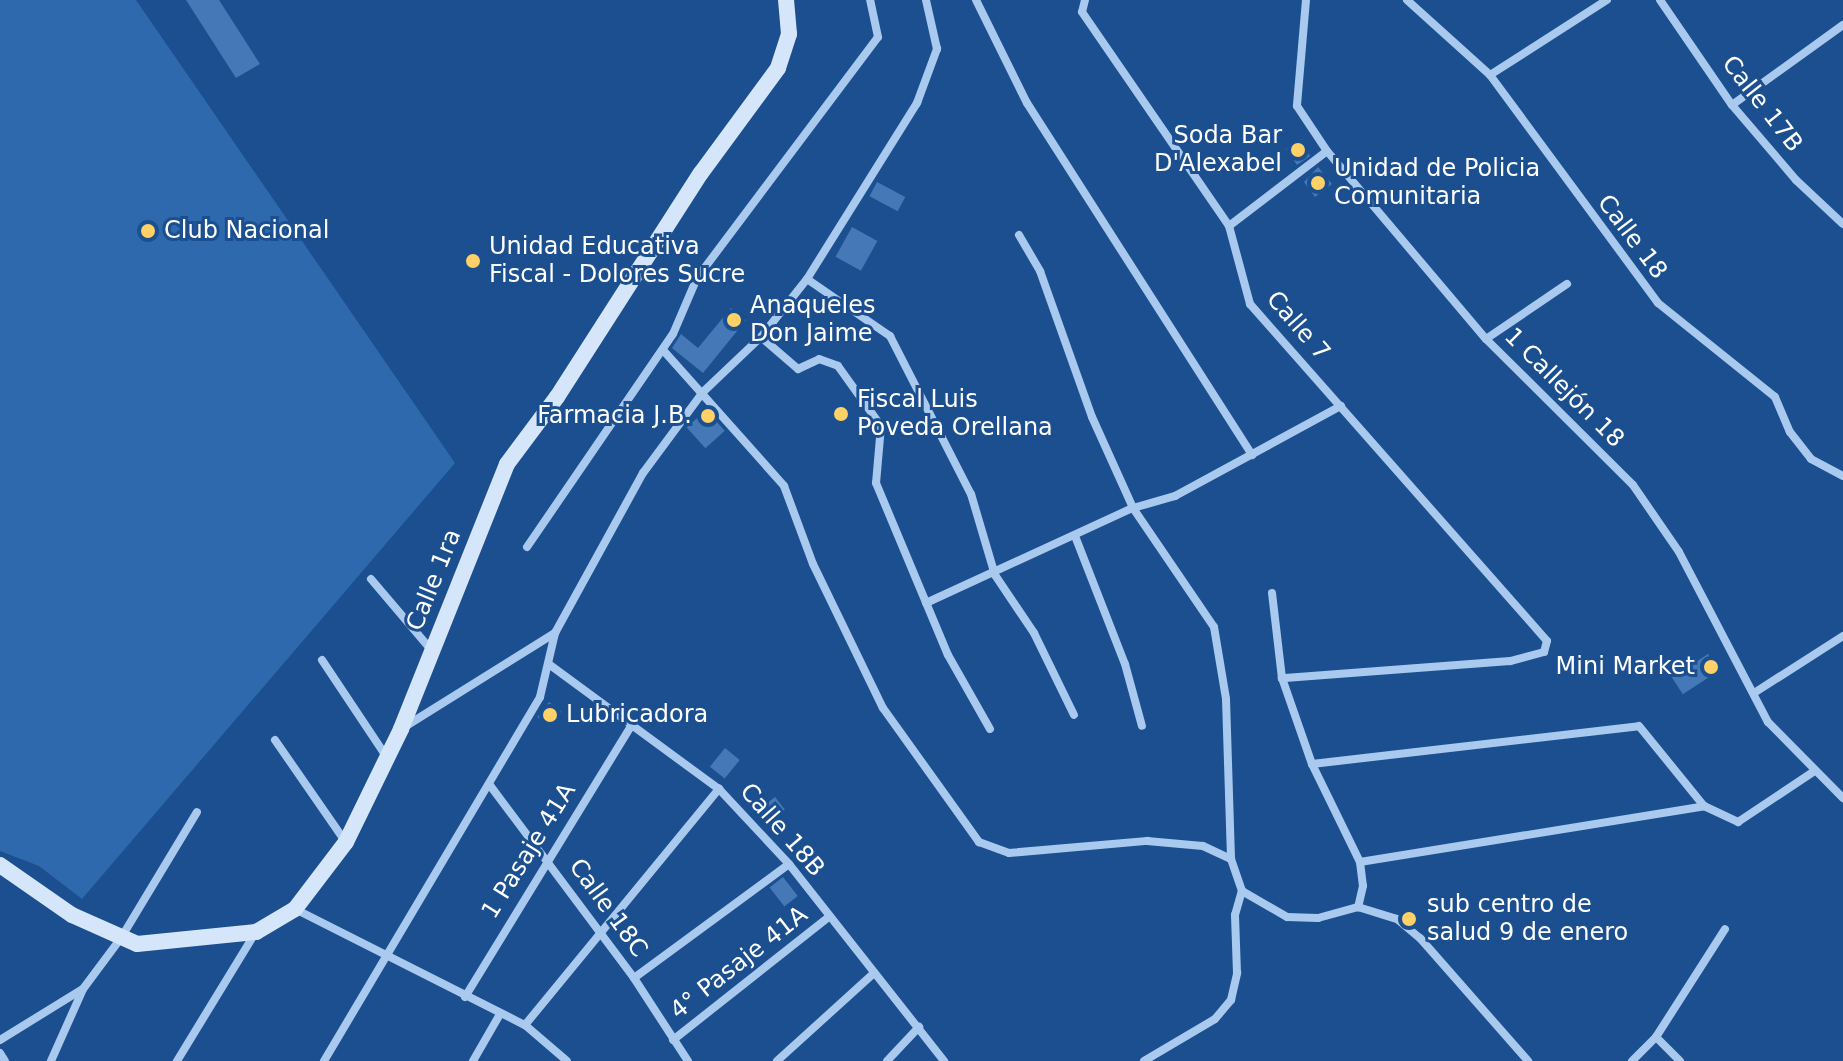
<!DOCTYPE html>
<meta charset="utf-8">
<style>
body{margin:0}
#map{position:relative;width:1843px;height:1061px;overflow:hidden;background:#1b4f8f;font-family:"DejaVu Sans",sans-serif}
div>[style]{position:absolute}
.green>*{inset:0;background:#2e69ad}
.building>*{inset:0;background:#4478b7;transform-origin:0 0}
.street>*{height:8px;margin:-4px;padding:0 4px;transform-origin:4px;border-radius:4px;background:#a9c9ee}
.secondary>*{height:16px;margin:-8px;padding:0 8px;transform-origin:8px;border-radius:8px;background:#d6e6fa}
.dots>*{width:22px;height:22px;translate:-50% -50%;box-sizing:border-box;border:4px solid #1b4f8f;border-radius:50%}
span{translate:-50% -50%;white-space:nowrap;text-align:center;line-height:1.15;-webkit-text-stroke:6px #1b4f8f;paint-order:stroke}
.street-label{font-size:24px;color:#fff}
.poi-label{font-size:24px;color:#fff}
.right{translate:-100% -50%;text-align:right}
.left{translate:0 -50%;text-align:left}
</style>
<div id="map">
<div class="green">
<i style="clip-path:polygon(0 0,136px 0,455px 463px,82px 899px,39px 866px,0 851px)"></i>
</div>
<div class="building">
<i style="clip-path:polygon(186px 0,219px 0,260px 64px,236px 78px)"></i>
<i style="clip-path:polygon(1302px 139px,1310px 156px,1297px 165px,1286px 149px)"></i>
<i style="clip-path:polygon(1318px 167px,1332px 184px,1315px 197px,1304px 182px)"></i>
<i style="left:877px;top:182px;width:32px;height:16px;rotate:28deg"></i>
<i style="left:852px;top:227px;width:29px;height:34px;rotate:29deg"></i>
<i style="clip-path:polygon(731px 308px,746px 320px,703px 373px,672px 348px,681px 334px,698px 348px)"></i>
<i style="left:706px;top:410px;width:28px;height:26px;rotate:48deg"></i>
<i style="left:1708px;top:654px;width:20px;height:43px;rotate:57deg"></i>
<i style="left:549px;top:702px;width:16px;height:19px;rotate:38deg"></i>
<i style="left:725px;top:748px;width:19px;height:24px;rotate:39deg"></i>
<i style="left:775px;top:797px;width:16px;height:21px;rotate:52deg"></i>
<i style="left:783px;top:877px;width:24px;height:17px;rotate:52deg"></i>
</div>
<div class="street">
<i style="left:976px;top:0;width:115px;rotate:63.7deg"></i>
<i style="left:1027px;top:103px;width:418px;rotate:57.4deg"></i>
<i style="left:1085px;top:0;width:12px;rotate:104deg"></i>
<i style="left:1082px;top:12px;width:260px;rotate:55.5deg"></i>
<i style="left:1229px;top:226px;width:81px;rotate:74.9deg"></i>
<i style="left:1250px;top:304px;width:449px;rotate:48.6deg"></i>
<i style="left:1547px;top:641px;width:11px;rotate:105deg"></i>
<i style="left:1544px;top:652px;width:35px;rotate:165deg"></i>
<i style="left:1510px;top:661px;width:229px;rotate:175.7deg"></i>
<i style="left:1306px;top:0;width:106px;rotate:94.9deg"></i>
<i style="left:1297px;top:106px;width:54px;rotate:56.3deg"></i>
<i style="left:1327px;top:151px;width:246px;rotate:49.8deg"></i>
<i style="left:1486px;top:339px;width:207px;rotate:44.8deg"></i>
<i style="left:1633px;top:485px;width:81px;rotate:55.5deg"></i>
<i style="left:1679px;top:552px;width:192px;rotate:62.4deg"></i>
<i style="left:1768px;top:722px;width:107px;rotate:45.4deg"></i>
<i style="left:1407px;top:0;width:112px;rotate:42.1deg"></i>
<i style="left:1490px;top:75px;width:283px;rotate:53.6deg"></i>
<i style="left:1658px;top:303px;width:150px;rotate:38.8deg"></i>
<i style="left:1775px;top:397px;width:38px;rotate:67deg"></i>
<i style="left:1790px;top:432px;width:34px;rotate:52deg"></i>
<i style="left:1811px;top:459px;width:36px;rotate:28deg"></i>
<i style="left:1660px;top:0;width:127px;rotate:55.6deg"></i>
<i style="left:1732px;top:105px;width:99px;rotate:49.5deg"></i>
<i style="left:1796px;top:180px;width:64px;rotate:43.1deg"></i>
<i style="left:1490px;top:75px;width:139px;rotate:-32.7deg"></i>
<i style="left:1732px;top:105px;width:137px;rotate:-35.8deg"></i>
<i style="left:1229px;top:226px;width:123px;rotate:-37.4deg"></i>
<i style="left:1019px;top:235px;width:42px;rotate:59.7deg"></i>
<i style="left:1040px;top:271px;width:155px;rotate:70.4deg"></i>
<i style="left:1092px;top:417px;width:100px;rotate:65.7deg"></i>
<i style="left:1133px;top:508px;width:144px;rotate:55.8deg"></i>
<i style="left:1214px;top:627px;width:73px;rotate:80.5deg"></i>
<i style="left:1226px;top:699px;width:160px;rotate:88.2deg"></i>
<i style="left:1231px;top:859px;width:34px;rotate:71deg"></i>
<i style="left:1242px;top:891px;width:52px;rotate:30deg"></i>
<i style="left:1287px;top:917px;width:31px;rotate:2deg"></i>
<i style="left:1318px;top:918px;width:41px;rotate:-15.4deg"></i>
<i style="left:1358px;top:907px;width:41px;rotate:17.1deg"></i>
<i style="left:1397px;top:919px;width:30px;rotate:40deg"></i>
<i style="left:1420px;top:938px;width:164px;rotate:48.7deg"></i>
<i style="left:807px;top:279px;width:101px;rotate:34.5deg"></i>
<i style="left:890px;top:336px;width:178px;rotate:62.9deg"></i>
<i style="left:971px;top:494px;width:84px;rotate:73.5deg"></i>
<i style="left:995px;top:575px;width:70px;rotate:56.1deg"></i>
<i style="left:1034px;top:633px;width:91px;rotate:64deg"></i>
<i style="left:761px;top:337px;width:49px;rotate:40.9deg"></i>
<i style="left:798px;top:369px;width:23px;rotate:-25deg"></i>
<i style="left:819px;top:359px;width:20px;rotate:20deg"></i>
<i style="left:838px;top:366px;width:74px;rotate:54.4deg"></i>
<i style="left:881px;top:426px;width:57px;rotate:95deg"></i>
<i style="left:876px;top:483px;width:186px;rotate:67.3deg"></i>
<i style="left:948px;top:655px;width:85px;rotate:60.4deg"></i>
<i style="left:1486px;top:339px;width:98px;rotate:-34.2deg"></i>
<i style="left:663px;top:350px;width:182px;rotate:48.3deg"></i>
<i style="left:784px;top:486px;width:83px;rotate:69.6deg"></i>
<i style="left:813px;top:564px;width:160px;rotate:64.1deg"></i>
<i style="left:883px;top:708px;width:165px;rotate:54.4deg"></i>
<i style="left:979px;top:842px;width:32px;rotate:20deg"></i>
<i style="left:1009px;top:853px;width:139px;rotate:-5deg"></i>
<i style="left:1147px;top:841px;width:56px;rotate:5.1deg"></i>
<i style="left:1203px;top:846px;width:31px;rotate:25deg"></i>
<i style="left:1075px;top:536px;width:137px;rotate:68.7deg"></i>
<i style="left:1125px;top:664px;width:64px;rotate:74.7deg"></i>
<i style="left:527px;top:547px;width:258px;rotate:-55.6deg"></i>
<i style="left:673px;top:334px;width:61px;rotate:-66.8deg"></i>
<i style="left:697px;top:278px;width:301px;rotate:-53.1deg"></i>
<i style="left:878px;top:37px;width:38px;rotate:-102deg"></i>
<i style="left:371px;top:579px;width:94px;rotate:49.7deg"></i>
<i style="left:1272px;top:593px;width:86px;rotate:83.3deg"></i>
<i style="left:1282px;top:678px;width:91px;rotate:70.8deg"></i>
<i style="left:1312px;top:764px;width:109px;rotate:63.9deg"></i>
<i style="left:1360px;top:862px;width:24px;rotate:83deg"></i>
<i style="left:1363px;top:886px;width:22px;rotate:103deg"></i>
<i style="left:926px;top:603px;width:228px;rotate:-24.7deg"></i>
<i style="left:1133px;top:508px;width:44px;rotate:-15.9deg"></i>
<i style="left:1175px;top:496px;width:189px;rotate:-28.5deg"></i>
<i style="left:322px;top:660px;width:115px;rotate:56.3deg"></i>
<i style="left:550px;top:665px;width:210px;rotate:36.3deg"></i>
<i style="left:719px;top:789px;width:103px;rotate:47deg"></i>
<i style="left:789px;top:864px;width:251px;rotate:51.8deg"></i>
<i style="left:1754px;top:693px;width:106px;rotate:-32.6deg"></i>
<i style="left:406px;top:726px;width:176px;rotate:-32deg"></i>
<i style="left:275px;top:740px;width:123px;rotate:55.3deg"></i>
<i style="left:1312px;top:764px;width:329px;rotate:-6.6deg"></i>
<i style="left:1639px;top:726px;width:103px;rotate:50.9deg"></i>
<i style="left:1704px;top:806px;width:38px;rotate:25deg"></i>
<i style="left:1738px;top:822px;width:90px;rotate:-33.7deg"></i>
<i style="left:489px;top:784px;width:242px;rotate:53.2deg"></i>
<i style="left:634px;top:978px;width:99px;rotate:57deg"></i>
<i style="left:1360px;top:862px;width:349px;rotate:-9.2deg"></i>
<i style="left:295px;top:909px;width:258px;rotate:26.8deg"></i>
<i style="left:525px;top:1025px;width:55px;rotate:40.6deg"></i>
<i style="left:634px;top:978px;width:192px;rotate:-36.3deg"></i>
<i style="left:465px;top:997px;width:316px;rotate:-58.5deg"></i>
<i style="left:525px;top:1025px;width:306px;rotate:-50.6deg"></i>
<i style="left:1656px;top:1037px;width:128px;rotate:-57.4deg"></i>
<i style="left:0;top:1040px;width:95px;rotate:-31.7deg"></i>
<i style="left:673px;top:1040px;width:199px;rotate:-38.3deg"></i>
<i style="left:0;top:1053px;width:9px;rotate:58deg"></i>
<i style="left:51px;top:1061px;width:79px;rotate:-66deg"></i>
<i style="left:83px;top:989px;width:64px;rotate:-53.3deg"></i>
<i style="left:121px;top:938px;width:147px;rotate:-58.9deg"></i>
<i style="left:177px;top:1061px;width:150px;rotate:-58.6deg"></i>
<i style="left:324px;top:1061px;width:423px;rotate:-59.3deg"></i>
<i style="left:540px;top:697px;width:66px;rotate:-76.8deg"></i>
<i style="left:555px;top:633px;width:183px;rotate:-61.2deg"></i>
<i style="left:643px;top:473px;width:101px;rotate:-53.5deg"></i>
<i style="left:703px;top:392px;width:80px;rotate:-43.5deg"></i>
<i style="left:761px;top:337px;width:74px;rotate:-51.6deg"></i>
<i style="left:807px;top:279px;width:208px;rotate:-58deg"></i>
<i style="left:917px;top:103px;width:58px;rotate:-69.7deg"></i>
<i style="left:937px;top:49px;width:50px;rotate:-102.7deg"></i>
<i style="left:473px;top:1061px;width:54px;rotate:-60.1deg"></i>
<i style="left:777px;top:1061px;width:131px;rotate:-42.2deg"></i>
<i style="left:887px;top:1061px;width:47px;rotate:-46.7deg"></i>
<i style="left:1144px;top:1061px;width:82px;rotate:-30.6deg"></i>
<i style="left:1215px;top:1019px;width:25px;rotate:-50deg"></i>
<i style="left:1231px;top:1000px;width:28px;rotate:-77deg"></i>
<i style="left:1237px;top:973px;width:58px;rotate:-92deg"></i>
<i style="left:1235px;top:915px;width:25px;rotate:-74deg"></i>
<i style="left:1632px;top:1061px;width:34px;rotate:-45deg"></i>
<i style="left:1656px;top:1037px;width:34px;rotate:45deg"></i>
</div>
<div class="secondary">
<i style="left:0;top:865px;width:88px;rotate:34.8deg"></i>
<i style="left:72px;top:915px;width:71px;rotate:24deg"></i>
<i style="left:137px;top:944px;width:120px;rotate:-5.8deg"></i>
<i style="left:256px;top:932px;width:45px;rotate:-30.5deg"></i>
<i style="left:295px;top:909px;width:84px;rotate:-52.7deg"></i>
<i style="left:346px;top:842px;width:126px;rotate:-64deg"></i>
<i style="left:401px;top:729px;width:285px;rotate:-68.2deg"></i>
<i style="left:507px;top:464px;width:84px;rotate:-53.3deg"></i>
<i style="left:557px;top:397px;width:266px;rotate:-57.3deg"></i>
<i style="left:701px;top:173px;width:130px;rotate:-53.7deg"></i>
<i style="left:778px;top:68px;width:36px;rotate:-72deg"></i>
<i style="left:789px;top:34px;width:34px;rotate:-95deg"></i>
</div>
<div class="dots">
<i style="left:1298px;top:150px;background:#ffd166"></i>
<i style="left:1318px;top:183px;background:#ffd166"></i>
<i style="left:148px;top:231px;background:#ffd166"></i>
<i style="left:473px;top:261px;background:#ffd166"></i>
<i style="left:734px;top:320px;background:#ffd166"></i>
<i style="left:841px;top:414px;background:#ffd166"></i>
<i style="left:708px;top:416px;background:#ffd166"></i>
<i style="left:1711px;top:667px;background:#ffd166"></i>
<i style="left:550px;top:715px;background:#ffd166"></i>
<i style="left:1409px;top:919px;background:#ffd166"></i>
</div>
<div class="street-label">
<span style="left:1762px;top:104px;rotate:52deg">Calle 17B</span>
<span style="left:1632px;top:237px;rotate:53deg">Calle 18</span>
<span style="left:1298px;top:326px;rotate:49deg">Calle 7</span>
<span style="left:1564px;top:388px;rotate:45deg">1 Callejón 18</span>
<span style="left:434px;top:580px;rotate:-68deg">Calle 1ra</span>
<span style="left:782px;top:830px;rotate:49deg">Calle 18B</span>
<span style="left:529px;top:851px;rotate:-58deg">1 Pasaje 41A</span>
<span style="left:608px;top:908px;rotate:54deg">Calle 18C</span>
<span style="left:739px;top:963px;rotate:-38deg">4° Pasaje 41A</span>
</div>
<div class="poi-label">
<span class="right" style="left:1282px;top:150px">Soda Bar<br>D'Alexabel</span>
<span class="left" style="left:1334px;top:183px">Unidad de Policia<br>Comunitaria</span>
<span class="left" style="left:164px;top:231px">Club Nacional</span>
<span class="left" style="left:489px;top:261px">Unidad Educativa<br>Fiscal - Dolores Sucre</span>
<span class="left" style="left:750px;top:320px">Anaqueles<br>Don Jaime</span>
<span class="left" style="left:857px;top:414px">Fiscal Luis<br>Poveda Orellana</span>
<span class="right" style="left:692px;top:416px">Farmacia J.B.</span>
<span class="right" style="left:1695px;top:667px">Mini Market</span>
<span class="left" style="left:566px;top:715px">Lubricadora</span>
<span class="left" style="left:1427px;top:919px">sub centro de<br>salud 9 de enero</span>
</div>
</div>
